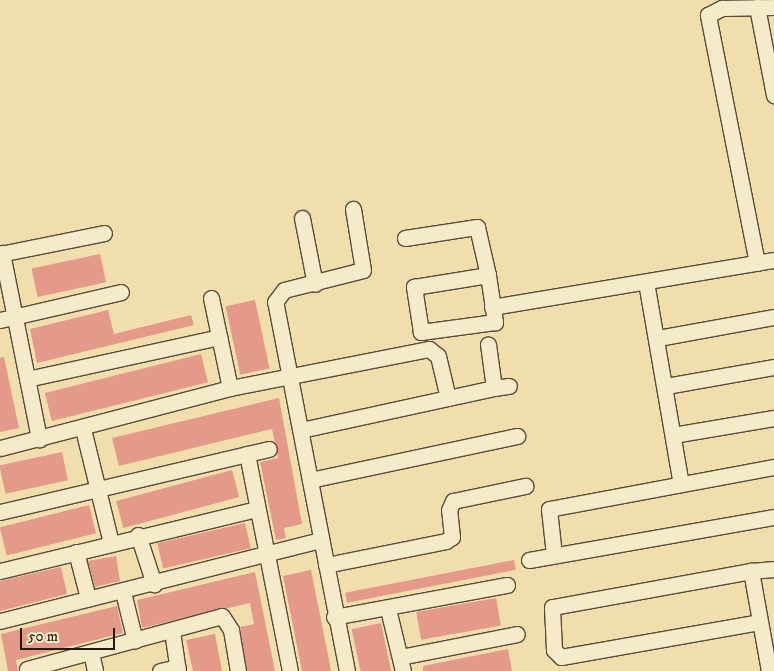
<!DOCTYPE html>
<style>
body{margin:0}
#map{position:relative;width:774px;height:671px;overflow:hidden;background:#f0dfac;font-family:"IM FELL DW Pica",serif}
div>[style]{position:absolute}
.building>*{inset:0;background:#e59989;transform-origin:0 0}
.roads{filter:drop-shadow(1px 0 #584b38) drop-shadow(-1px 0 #584b38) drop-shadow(0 1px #584b38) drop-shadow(0 -1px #584b38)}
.minor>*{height:15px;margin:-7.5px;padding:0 7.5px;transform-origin:7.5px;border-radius:7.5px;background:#f5eac9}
span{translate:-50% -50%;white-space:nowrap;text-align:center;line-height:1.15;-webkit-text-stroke:4.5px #f5eac9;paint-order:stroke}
.scale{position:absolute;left:20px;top:628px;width:95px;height:22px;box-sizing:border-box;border:2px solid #251a12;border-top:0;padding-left:6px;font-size:15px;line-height:18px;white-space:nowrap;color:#251a12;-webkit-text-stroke:4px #f5eac9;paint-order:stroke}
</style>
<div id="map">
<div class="building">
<i style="left:100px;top:254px;width:29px;height:70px;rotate:78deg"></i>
<i style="left:255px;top:300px;width:70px;height:30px;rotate:78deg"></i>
<i style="clip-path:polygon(108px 310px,114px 334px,191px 315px,194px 325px,37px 363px,30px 329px)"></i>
<i style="left:201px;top:354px;width:29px;height:161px;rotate:76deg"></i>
<i style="clip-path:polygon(4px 357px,19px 428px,0 432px,0 358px)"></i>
<i style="clip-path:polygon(279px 398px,302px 524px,284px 528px,286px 538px,276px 540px,260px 462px,278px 458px,272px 429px,119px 466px,112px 438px)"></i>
<i style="left:62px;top:452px;width:29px;height:64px;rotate:78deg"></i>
<i style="left:232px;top:470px;width:28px;height:120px;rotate:75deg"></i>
<i style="left:89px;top:505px;width:29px;height:92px;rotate:76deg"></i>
<i style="left:245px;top:523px;width:26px;height:90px;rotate:77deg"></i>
<i style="clip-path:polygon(116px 556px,120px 581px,95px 587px,88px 561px)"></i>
<i style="left:514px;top:560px;width:10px;height:172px;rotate:79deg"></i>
<i style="clip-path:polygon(61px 567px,67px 594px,0 611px,0 581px)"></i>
<i style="clip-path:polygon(311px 570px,327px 650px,331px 671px,302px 671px,283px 576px)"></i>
<i style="clip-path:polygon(255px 572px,275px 671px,247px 671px,240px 627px,254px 624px,250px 603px,142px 628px,137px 600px)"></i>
<i style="left:496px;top:598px;width:28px;height:81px;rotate:80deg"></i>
<i style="clip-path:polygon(117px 606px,123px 633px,16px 660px,18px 671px,8px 671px,1px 634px)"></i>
<i style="left:381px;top:623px;width:49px;height:30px;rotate:78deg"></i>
<i style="clip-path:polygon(215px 634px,222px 671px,193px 671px,186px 640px)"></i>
<i style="clip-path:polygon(508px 649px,512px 671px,423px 671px,423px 666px)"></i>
</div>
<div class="roads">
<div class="minor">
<i style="left:757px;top:7px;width:90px;rotate:79.1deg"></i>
<i style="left:302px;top:218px;width:67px;rotate:78.9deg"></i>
<i style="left:405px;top:238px;width:73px;rotate:-8.7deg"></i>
<i style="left:477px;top:227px;width:49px;rotate:77.1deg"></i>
<i style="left:2px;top:253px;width:190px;rotate:78.7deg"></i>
<i style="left:0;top:254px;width:106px;rotate:-11.4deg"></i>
<i style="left:757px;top:263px;width:253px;rotate:-101.2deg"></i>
<i style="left:708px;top:15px;width:16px;rotate:-27deg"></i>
<i style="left:722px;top:8px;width:52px;rotate:-1.1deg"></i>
<i style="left:488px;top:275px;width:48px;rotate:81.5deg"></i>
<i style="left:495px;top:322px;width:75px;rotate:172.3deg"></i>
<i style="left:421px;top:332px;width:46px;rotate:-98.8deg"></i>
<i style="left:414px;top:287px;width:75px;rotate:-9.2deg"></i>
<i style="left:646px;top:282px;width:205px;rotate:80.2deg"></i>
<i style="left:211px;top:298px;width:92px;rotate:78.1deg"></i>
<i style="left:492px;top:307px;width:286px;rotate:-9.5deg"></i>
<i style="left:0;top:320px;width:124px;rotate:-13deg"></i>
<i style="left:658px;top:338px;width:118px;rotate:-10.3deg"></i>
<i style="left:27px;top:379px;width:197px;rotate:-12.3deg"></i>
<i style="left:666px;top:386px;width:110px;rotate:-10deg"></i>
<i style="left:494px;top:388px;width:15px;rotate:-8deg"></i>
<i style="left:83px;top:429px;width:117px;rotate:76.2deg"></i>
<i style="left:301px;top:430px;width:198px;rotate:-12.3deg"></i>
<i style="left:494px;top:388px;width:44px;rotate:-97.8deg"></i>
<i style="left:673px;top:435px;width:102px;rotate:-9.6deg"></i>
<i style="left:0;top:448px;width:238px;rotate:-14.6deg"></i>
<i style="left:230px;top:388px;width:203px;rotate:-11.1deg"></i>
<i style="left:429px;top:349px;width:11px;rotate:38deg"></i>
<i style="left:438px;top:356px;width:43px;rotate:76.6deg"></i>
<i style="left:247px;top:454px;width:221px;rotate:78.8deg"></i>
<i style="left:310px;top:480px;width:212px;rotate:-12deg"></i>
<i style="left:0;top:512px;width:276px;rotate:-13.2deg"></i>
<i style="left:138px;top:535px;width:52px;rotate:71.9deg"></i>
<i style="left:76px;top:552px;width:48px;rotate:75.4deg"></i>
<i style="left:554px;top:555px;width:46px;rotate:-96.2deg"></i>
<i style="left:549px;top:509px;width:229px;rotate:-10.6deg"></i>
<i style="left:529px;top:560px;width:249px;rotate:-10deg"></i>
<i style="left:326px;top:565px;width:122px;rotate:-11.3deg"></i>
<i style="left:446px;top:541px;width:7px;rotate:-34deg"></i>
<i style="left:452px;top:537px;width:27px;rotate:-96deg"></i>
<i style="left:449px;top:510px;width:10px;rotate:-66deg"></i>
<i style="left:453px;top:501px;width:74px;rotate:-11.8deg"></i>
<i style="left:0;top:571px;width:264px;rotate:-13.6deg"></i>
<i style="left:751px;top:571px;width:202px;rotate:169.7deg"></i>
<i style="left:552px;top:607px;width:43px;rotate:87.3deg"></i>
<i style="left:554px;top:650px;width:10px;rotate:45deg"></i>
<i style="left:561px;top:657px;width:201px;rotate:-10deg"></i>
<i style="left:123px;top:592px;width:50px;rotate:76.2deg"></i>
<i style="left:388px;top:609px;width:64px;rotate:76.4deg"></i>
<i style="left:334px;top:617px;width:176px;rotate:-10.5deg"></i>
<i style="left:0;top:621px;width:331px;rotate:-14.2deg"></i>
<i style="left:172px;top:631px;width:40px;rotate:81.5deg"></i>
<i style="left:91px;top:653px;width:18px;rotate:77deg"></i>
<i style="left:400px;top:657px;width:119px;rotate:-11.1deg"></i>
<i style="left:27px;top:669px;width:202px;rotate:-15.2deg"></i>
<i style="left:222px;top:616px;width:17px;rotate:57deg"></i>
<i style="left:231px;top:630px;width:42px;rotate:80.3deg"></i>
<i style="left:160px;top:671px;width:18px;rotate:-13deg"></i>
<i style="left:347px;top:671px;width:376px;rotate:-101deg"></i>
<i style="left:275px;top:302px;width:15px;rotate:-53deg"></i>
<i style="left:284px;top:290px;width:81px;rotate:-14.2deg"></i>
<i style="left:363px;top:270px;width:62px;rotate:-99.3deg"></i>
<i style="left:769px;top:671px;width:102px;rotate:-100.2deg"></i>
<i style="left:751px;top:571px;width:23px;rotate:-5deg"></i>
</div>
</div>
<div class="scale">50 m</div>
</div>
